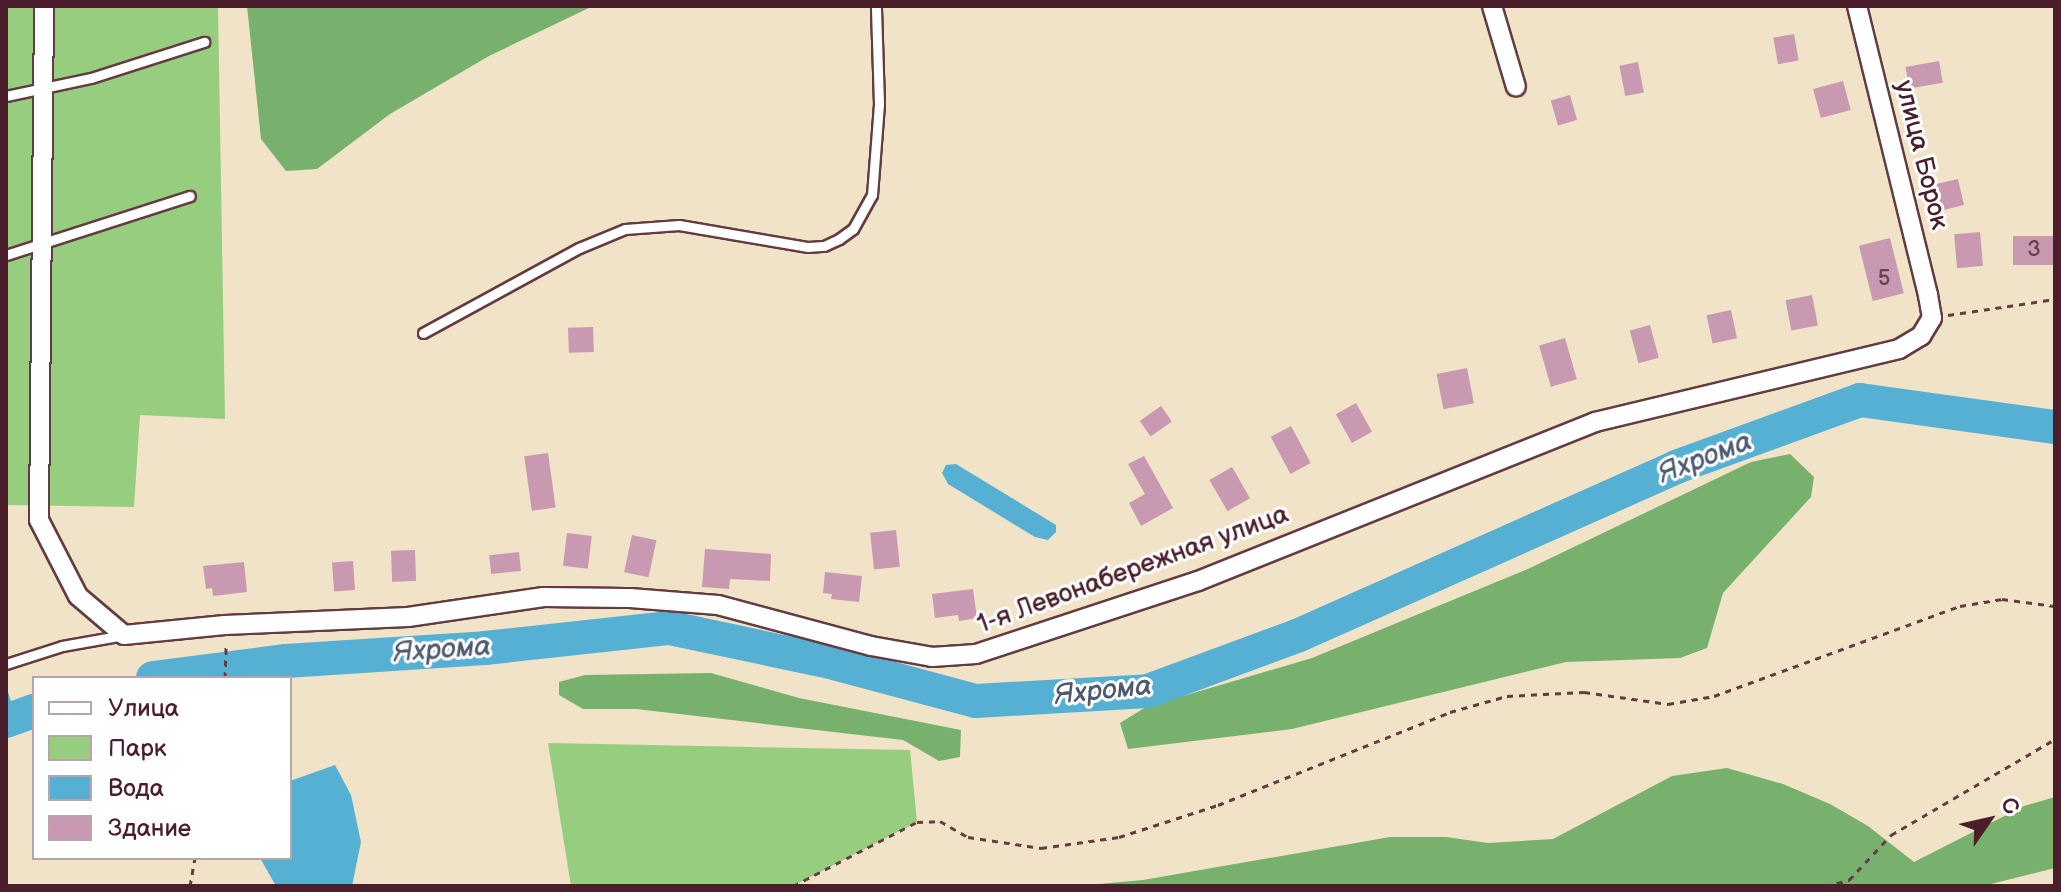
<!DOCTYPE html>
<meta charset="utf-8">
<style>
body{margin:0}
#map{position:relative;width:2061px;height:892px;overflow:hidden;background:#f1e3c7;font-family:"Balsamiq Sans",sans-serif}
div>[style]{position:absolute}
.green>*{inset:0;background:#96cd7f}
.forest>*{inset:0;background:#78b06e}
.water>*{inset:0;background:#56b0d4}
.stream>*{height:6px;margin:-3px;padding:0 3px;transform-origin:3px;border-radius:3px;background:#56b0d4}
.river>*{height:34px;margin:-17px;padding:0 17px;transform-origin:17px;border-radius:17px;background:#56b0d4}
.building>*{inset:0;background:#c999b1;transform-origin:0 0}
.path>*{height:3px;margin-top:-1.5px;transform-origin:0;background:repeating-linear-gradient(90deg,#633c42 0 6px,transparent 0 12px)}
.roads{filter:drop-shadow(2px 0 #633c42) drop-shadow(-2px 0 #633c42) drop-shadow(0 2px #633c42) drop-shadow(0 -2px #633c42)}
.lane>*{height:9px;margin:-4.5px;padding:0 4.5px;transform-origin:4.5px;border-radius:4.5px;background:#fff}
.street>*{height:18px;margin:-9px;padding:0 9px;transform-origin:9px;border-radius:9px;background:#fff}
span{translate:-50% -50%;white-space:nowrap;text-align:center;line-height:1.15;-webkit-text-stroke:6px #fff;paint-order:stroke}
.number-label{font-size:22px;color:#6a3e4c}
.number-label span{-webkit-text-stroke-width:0}
.street-label{font-size:26px;color:#4a1f2b}
.water-label{font-size:28px;color:#4f596f;font-style:italic}
.frame{position:absolute;inset:0;border:8px solid #4a1f2b;pointer-events:none}
.legend{position:absolute;left:32px;top:676px;width:260px;height:184px;box-sizing:border-box;background:#fff;border:2px solid #b7a5aa;margin:0;padding:10px 14px;list-style:none;font-size:24px;color:#4a1f2b}
.legend li{display:flex;align-items:center;gap:16px;height:40px}
.legend b{width:40px;border:2px solid #b7a5aa}
.north{position:absolute;left:1949px;top:780px;width:80px;height:80px;-webkit-text-stroke:6px #fff;paint-order:stroke;rotate:56deg;font-size:22px;font-weight:700;line-height:32px;text-align:center;color:#4a1f2b}
.north::after{content:'';display:block;margin:auto;width:28px;height:36px;background:#4a1f2b;clip-path:polygon(50% 0,100% 100%,50% 72%,0 100%)}
</style>
<div id="map">
<div class="green">
<i style="clip-path:polygon(6px 6px,218px 6px,225px 419px,140px 415px,134px 507px,6px 505px)"></i>
<i style="clip-path:polygon(548px 743px,910px 750px,917px 822px,793px 886px,571px 886px)"></i>
</div>
<div class="forest">
<i style="clip-path:polygon(247px 6px,593px 6px,489px 56px,390px 114px,317px 169px,286px 171px,261px 139px)"></i>
<i style="clip-path:polygon(1790px 454px,1814px 477px,1811px 497px,1723px 593px,1707px 648px,1680px 658px,1566px 662px,1292px 729px,1128px 749px,1120px 723px,1146px 707px,1312px 658px,1530px 568px,1751px 462px)"></i>
<i style="clip-path:polygon(711px 673px,799px 698px,961px 730px,960px 757px,939px 761px,903px 740px,636px 709px,583px 709px,559px 695px,559px 682px,585px 675px)"></i>
<i style="clip-path:polygon(1727px 768px,1783px 784px,1830px 804px,1868px 826px,1914px 862px,2024px 806px,2055px 797px,2055px 868px,1983px 886px,1076px 886px,1143px 880px,1390px 837px,1446px 837px,1488px 843px,1553px 839px,1672px 776px)"></i>
</div>
<div class="water">
<i style="clip-path:polygon(956px 464px,1056px 525px,1056px 532px,1048px 540px,1035px 537px,948px 484px,942px 473px,946px 465px)"></i>
<i style="clip-path:polygon(335px 765px,351px 795px,361px 842px,352px 886px,276px 886px,260px 858px,290px 858px,290px 781px)"></i>
</div>
<div class="stream">
<i style="left:6px;top:695px;width:26px;rotate:74deg"></i>
</div>
<div class="river">
<i style="left:153px;top:678px;width:134px;rotate:-7.3deg"></i>
<i style="left:286px;top:661px;width:199px;rotate:-3.7deg"></i>
<i style="left:485px;top:648px;width:186px;rotate:-6.2deg"></i>
<i style="left:670px;top:628px;width:168px;rotate:12deg"></i>
<i style="left:834px;top:663px;width:147px;rotate:15deg"></i>
<i style="left:976px;top:701px;width:172px;rotate:-3.3deg"></i>
<i style="left:1148px;top:691px;width:159px;rotate:-20.3deg"></i>
<i style="left:1297px;top:636px;width:415px;rotate:-24deg"></i>
<i style="left:1676px;top:467px;width:196px;rotate:-20deg"></i>
<i style="left:1860px;top:400px;width:197px;rotate:7.9deg"></i>
<i style="left:6px;top:721px;width:30px;rotate:-20deg"></i>
</div>
<div class="building">
<i style="left:1794px;top:34px;width:27px;height:21px;rotate:80deg"></i>
<i style="left:1939px;top:61px;width:22px;height:34px;rotate:80deg"></i>
<i style="left:1638px;top:62px;width:31px;height:19px;rotate:79deg"></i>
<i style="left:1843px;top:81px;width:30px;height:31px;rotate:75deg"></i>
<i style="left:1570px;top:95px;width:26px;height:20px;rotate:74deg"></i>
<i style="clip-path:polygon(1958px 179px,1964px 205px,1944px 210px,1943px 204px,1936px 206px,1932px 185px)"></i>
<i style="left:1980px;top:232px;width:34px;height:26px;rotate:85deg"></i>
<i style="left:2013px;top:236px;width:42px;height:29px"></i>
<i style="left:1890px;top:238px;width:57px;height:32px;rotate:76deg"></i>
<i style="left:1812px;top:295px;width:31px;height:27px;rotate:79deg"></i>
<i style="left:1731px;top:310px;width:29px;height:25px;rotate:78deg"></i>
<i style="left:1650px;top:325px;width:34px;height:21px;rotate:75deg"></i>
<i style="left:593px;top:327px;width:25px;height:25px;rotate:88deg"></i>
<i style="left:1565px;top:338px;width:43px;height:27px;rotate:74deg"></i>
<i style="left:1467px;top:368px;width:36px;height:31px;rotate:79deg"></i>
<i style="left:1356px;top:403px;width:33px;height:23px;rotate:61deg"></i>
<i style="left:1161px;top:406px;width:19px;height:26px;rotate:55deg"></i>
<i style="left:1291px;top:426px;width:42px;height:23px;rotate:62deg"></i>
<i style="left:548px;top:453px;width:55px;height:24px;rotate:82deg"></i>
<i style="clip-path:polygon(1144px 456px,1173px 508px,1141px 526px,1129px 503px,1145px 494px,1128px 464px)"></i>
<i style="left:1232px;top:467px;width:36px;height:26px;rotate:60deg"></i>
<i style="left:896px;top:530px;width:37px;height:26px;rotate:84deg"></i>
<i style="left:567px;top:533px;width:25px;height:33px;rotate:7deg"></i>
<i style="left:632px;top:535px;width:25px;height:38px;rotate:12deg"></i>
<i style="clip-path:polygon(705px 549px,771px 554px,770px 581px,730px 579px,729px 589px,702px 587px)"></i>
<i style="left:415px;top:550px;width:31px;height:24px;rotate:88deg"></i>
<i style="left:519px;top:552px;width:19px;height:30px;rotate:84deg"></i>
<i style="left:353px;top:561px;width:29px;height:21px;rotate:86deg"></i>
<i style="clip-path:polygon(244px 562px,247px 592px,213px 596px,212px 588px,206px 589px,203px 566px)"></i>
<i style="clip-path:polygon(825px 572px,862px 576px,859px 602px,831px 599px,832px 594px,823px 593px)"></i>
<i style="clip-path:polygon(973px 589px,977px 618px,959px 621px,958px 615px,935px 618px,932px 594px)"></i>
</div>
<div class="path">
<i style="left:1948px;top:315px;width:108px;rotate:-8.5deg"></i>
<i style="left:225px;top:678px;width:34px;rotate:-88deg"></i>
<i style="left:190px;top:886px;width:28px;rotate:-80deg"></i>
<i style="left:793px;top:886px;width:140px;rotate:-27.3deg"></i>
<i style="left:917px;top:822px;width:23px;rotate:-2deg"></i>
<i style="left:940px;top:821px;width:32px;rotate:30deg"></i>
<i style="left:968px;top:837px;width:74px;rotate:8.6deg"></i>
<i style="left:1041px;top:848px;width:79px;rotate:-8deg"></i>
<i style="left:1119px;top:837px;width:104px;rotate:-17.9deg"></i>
<i style="left:1218px;top:805px;width:250px;rotate:-21.8deg"></i>
<i style="left:1450px;top:712px;width:59px;rotate:-15.7deg"></i>
<i style="left:1507px;top:696px;width:77px;rotate:-3deg"></i>
<i style="left:1584px;top:692px;width:85px;rotate:8.1deg"></i>
<i style="left:1668px;top:704px;width:47px;rotate:-9.9deg"></i>
<i style="left:1714px;top:696px;width:262px;rotate:-20.1deg"></i>
<i style="left:1960px;top:606px;width:43px;rotate:-9.5deg"></i>
<i style="left:2002px;top:599px;width:53px;rotate:7.5deg"></i>
<i style="left:1825px;top:886px;width:25px;rotate:-14deg"></i>
<i style="left:1849px;top:880px;width:62px;rotate:-47deg"></i>
<i style="left:1891px;top:835px;width:190px;rotate:-30.3deg"></i>
</div>
<div class="roads">
<div class="lane">
<i style="left:6px;top:96px;width:87px;rotate:-12deg"></i>
<i style="left:91px;top:78px;width:119px;rotate:-17.7deg"></i>
<i style="left:6px;top:255px;width:193px;rotate:-17.8deg"></i>
<i style="left:423px;top:333px;width:178px;rotate:-28.6deg"></i>
<i style="left:579px;top:248px;width:50px;rotate:-22.4deg"></i>
<i style="left:625px;top:229px;width:54px;rotate:-4.2deg"></i>
<i style="left:679px;top:225px;width:131px;rotate:9.7deg"></i>
<i style="left:808px;top:247px;width:16px;rotate:-4deg"></i>
<i style="left:824px;top:246px;width:17px;rotate:-25deg"></i>
<i style="left:839px;top:239px;width:17px;rotate:-36deg"></i>
<i style="left:853px;top:229px;width:39px;rotate:-61deg"></i>
<i style="left:872px;top:195px;width:91px;rotate:-85.6deg"></i>
<i style="left:879px;top:104px;width:98px;rotate:-91.8deg"></i>
<i style="left:6px;top:664px;width:59px;rotate:-17.8deg"></i>
<i style="left:62px;top:646px;width:63px;rotate:-10.1deg"></i>
</div>
<div class="street">
<i style="left:44px;top:6px;width:514px;rotate:90.56deg"></i>
<i style="left:39px;top:520px;width:85px;rotate:62.8deg"></i>
<i style="left:78px;top:596px;width:60px;rotate:40.3deg"></i>
<i style="left:124px;top:635px;width:101px;rotate:-5.7deg"></i>
<i style="left:225px;top:625px;width:183px;rotate:-2.5deg"></i>
<i style="left:408px;top:617px;width:137px;rotate:-8.4deg"></i>
<i style="left:544px;top:597px;width:86px;rotate:0.7deg"></i>
<i style="left:630px;top:598px;width:88px;rotate:4.5deg"></i>
<i style="left:718px;top:605px;width:158px;rotate:15deg"></i>
<i style="left:871px;top:646px;width:62px;rotate:10.2deg"></i>
<i style="left:932px;top:657px;width:44px;rotate:-3.9deg"></i>
<i style="left:976px;top:654px;width:234px;rotate:-18.2deg"></i>
<i style="left:1198px;top:581px;width:428px;rotate:-21.8deg"></i>
<i style="left:1595px;top:422px;width:313px;rotate:-13.5deg"></i>
<i style="left:1899px;top:349px;width:26px;rotate:-31deg"></i>
<i style="left:1921px;top:336px;width:21px;rotate:-59deg"></i>
<i style="left:1932px;top:318px;width:23px;rotate:-100deg"></i>
<i style="left:1928px;top:295px;width:298px;rotate:-103.8deg"></i>
<i style="left:1492px;top:6px;width:84px;rotate:73.5deg"></i>
</div>
</div>
<div class="number-label">
<span style="left:2034px;top:250px">3</span>
<span style="left:1884px;top:279px">5</span>
</div>
<div class="street-label">
<span style="left:1921px;top:155px;rotate:76deg">улица Борок</span>
<span style="left:1133px;top:570px;rotate:-20deg">1-я Левонабережная улица</span>
</div>
<div class="water-label">
<span style="left:1705px;top:458px;rotate:-21deg">Яхрома</span>
<span style="left:442px;top:650px;rotate:-4deg">Яхрома</span>
<span style="left:1103px;top:691px;rotate:-6deg">Яхрома</span>
</div>
<div class="frame"></div>
<ul class="legend">
<li><b style="height:10px;background:#fff"></b>Улица</li>
<li><b style="height:22px;background:#96cd7f"></b>Парк</li>
<li><b style="height:22px;background:#56b0d4"></b>Вода</li>
<li><b style="height:22px;background:#c999b1"></b>Здание</li>
</ul>
<div class="north">С</div>
</div>
